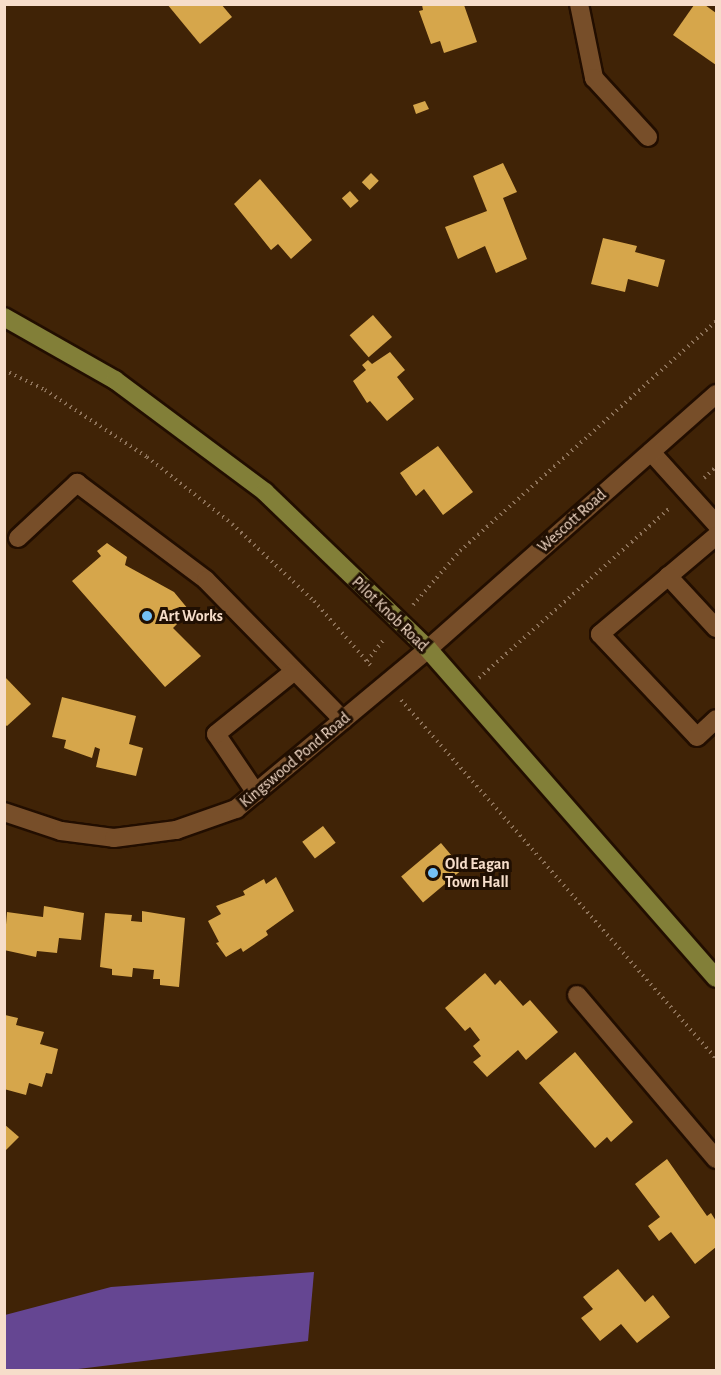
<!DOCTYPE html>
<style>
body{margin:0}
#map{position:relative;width:721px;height:1375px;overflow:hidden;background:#402306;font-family:"Alegreya Sans",sans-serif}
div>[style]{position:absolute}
.water>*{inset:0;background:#654692}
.building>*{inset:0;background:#d6a64b;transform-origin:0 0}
.path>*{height:4px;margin-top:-2px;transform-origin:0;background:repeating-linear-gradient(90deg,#8d7259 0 1.5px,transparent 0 6px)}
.roads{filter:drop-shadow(2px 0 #220e00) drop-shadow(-2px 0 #220e00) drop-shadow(0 2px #220e00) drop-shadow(0 -2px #220e00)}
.minor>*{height:18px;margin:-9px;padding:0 9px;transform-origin:9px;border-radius:9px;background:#774e29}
.major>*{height:18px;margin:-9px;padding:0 9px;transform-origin:9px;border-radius:9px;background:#827f38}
.dots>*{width:16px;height:16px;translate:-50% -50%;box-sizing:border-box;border:3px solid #200f02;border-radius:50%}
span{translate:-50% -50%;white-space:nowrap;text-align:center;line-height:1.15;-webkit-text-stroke:6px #200f02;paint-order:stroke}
.street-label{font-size:16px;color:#f6ddca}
.poi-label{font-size:16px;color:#f6ddca;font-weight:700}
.left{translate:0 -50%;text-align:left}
.frame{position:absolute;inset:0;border:6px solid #f6ddca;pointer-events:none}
</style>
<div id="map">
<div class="water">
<i style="clip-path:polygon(314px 1272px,308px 1341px,70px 1370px,5px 1370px,5px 1315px,111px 1287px)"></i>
</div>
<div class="building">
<i style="clip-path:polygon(167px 4px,221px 4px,232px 17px,200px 44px)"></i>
<i style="clip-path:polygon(422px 5px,464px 5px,477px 42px,444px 53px,440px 41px,431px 44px,419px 11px,423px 10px)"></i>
<i style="clip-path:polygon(694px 5px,705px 5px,716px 13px,716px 65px,673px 35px)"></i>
<i style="clip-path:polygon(425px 101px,429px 109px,416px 114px,413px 105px)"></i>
<i style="clip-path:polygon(503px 163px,517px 192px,503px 198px,527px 259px,496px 273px,485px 246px,458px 259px,445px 227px,487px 211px,473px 176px)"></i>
<i style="left:371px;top:173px;width:11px;height:13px;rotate:45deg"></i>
<i style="clip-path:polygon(260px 179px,312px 240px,291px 259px,278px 244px,271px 250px,234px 204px)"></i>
<i style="left:350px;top:191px;width:13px;height:11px;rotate:48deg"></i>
<i style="clip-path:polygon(603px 238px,637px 246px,635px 252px,665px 260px,658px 287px,628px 279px,625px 292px,591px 284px)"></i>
<i style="left:373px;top:315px;width:29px;height:31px;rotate:49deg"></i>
<i style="clip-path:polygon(390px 352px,405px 370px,397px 377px,414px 399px,387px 421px,370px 401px,367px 403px,353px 381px,366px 370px,362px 365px,368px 360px,372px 364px)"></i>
<i style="clip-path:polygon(438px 446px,473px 492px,443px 515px,424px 489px,416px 496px,400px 473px)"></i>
<i style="clip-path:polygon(107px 543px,127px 557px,125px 565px,174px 592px,193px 615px,187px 621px,183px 618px,173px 628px,201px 656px,165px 687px,72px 581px,101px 556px,97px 551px)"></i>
<i style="clip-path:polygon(4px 676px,31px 704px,7px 726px,4px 724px)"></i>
<i style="clip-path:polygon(62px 697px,136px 716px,129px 744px,143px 748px,136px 776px,96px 767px,100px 749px,95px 747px,92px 758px,64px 748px,66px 740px,52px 737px)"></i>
<i style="left:323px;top:826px;width:21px;height:26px;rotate:53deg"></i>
<i style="left:441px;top:843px;width:34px;height:52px;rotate:50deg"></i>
<i style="clip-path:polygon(276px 877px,294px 911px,266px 931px,268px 935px,243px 952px,241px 948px,226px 957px,216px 943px,219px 942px,208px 921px,221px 914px,216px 906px,245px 895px,243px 891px,264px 879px,266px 884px)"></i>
<i style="clip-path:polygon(44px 906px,84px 913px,81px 940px,59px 938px,57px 953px,37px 951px,36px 957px,4px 950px,7px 912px,43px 917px)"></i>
<i style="clip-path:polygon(142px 911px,185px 918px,179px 987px,160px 985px,160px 979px,153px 979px,154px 970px,133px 968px,132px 977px,112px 975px,112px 969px,100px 967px,105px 913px,132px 915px,131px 921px,142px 922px)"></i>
<i style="clip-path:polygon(485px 973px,495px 985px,500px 980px,523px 1006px,530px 1000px,558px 1032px,526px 1060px,518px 1050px,487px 1077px,473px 1062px,481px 1056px,473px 1046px,480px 1040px,470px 1027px,465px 1031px,445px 1008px)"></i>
<i style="clip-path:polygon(5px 1015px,18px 1018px,16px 1025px,44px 1032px,40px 1044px,58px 1049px,52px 1074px,46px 1073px,42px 1087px,29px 1083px,26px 1095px,4px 1089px)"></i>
<i style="clip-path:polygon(575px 1052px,633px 1122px,611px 1142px,607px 1137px,595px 1148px,539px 1083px)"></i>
<i style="clip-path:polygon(4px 1124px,19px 1137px,4px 1152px)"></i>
<i style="clip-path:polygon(667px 1159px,707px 1216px,711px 1213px,716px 1221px,716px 1247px,695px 1264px,671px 1232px,659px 1241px,648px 1226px,660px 1217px,635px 1184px)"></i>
<i style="clip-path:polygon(618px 1269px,645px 1302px,653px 1295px,670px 1317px,637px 1343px,621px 1324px,600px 1341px,581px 1318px,593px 1309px,583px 1297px)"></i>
</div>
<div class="path">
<i style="left:4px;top:370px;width:46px;rotate:26deg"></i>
<i style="left:45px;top:390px;width:122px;rotate:33.3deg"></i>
<i style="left:147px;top:457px;width:108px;rotate:38.2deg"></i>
<i style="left:232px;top:524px;width:112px;rotate:43.2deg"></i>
<i style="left:314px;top:601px;width:88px;rotate:48.7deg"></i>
<i style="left:704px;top:478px;width:16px;rotate:-43deg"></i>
<i style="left:413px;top:605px;width:72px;rotate:-49deg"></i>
<i style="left:460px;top:551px;width:344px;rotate:-41.9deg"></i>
<i style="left:367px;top:661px;width:29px;rotate:-52deg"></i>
<i style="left:479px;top:678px;width:257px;rotate:-41.7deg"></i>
<i style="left:401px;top:700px;width:477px;rotate:48.7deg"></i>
</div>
<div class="roads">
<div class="minor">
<i style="left:579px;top:4px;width:76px;rotate:78.5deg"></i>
<i style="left:594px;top:78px;width:80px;rotate:47.5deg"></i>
<i style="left:651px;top:452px;width:97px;rotate:47.9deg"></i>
<i style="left:716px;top:536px;width:152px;rotate:139.8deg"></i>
<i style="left:600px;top:634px;width:141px;rotate:46.7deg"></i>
<i style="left:697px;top:737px;width:26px;rotate:-43deg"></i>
<i style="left:18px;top:538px;width:81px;rotate:-43deg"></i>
<i style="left:77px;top:483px;width:161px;rotate:36.9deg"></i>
<i style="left:206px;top:580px;width:196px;rotate:45.6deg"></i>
<i style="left:668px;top:576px;width:71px;rotate:47.3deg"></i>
<i style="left:256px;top:793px;width:71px;rotate:-124.1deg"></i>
<i style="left:216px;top:734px;width:99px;rotate:-38.8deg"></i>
<i style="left:4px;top:812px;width:60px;rotate:18.4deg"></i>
<i style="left:61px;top:831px;width:53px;rotate:7.5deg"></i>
<i style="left:114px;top:838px;width:63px;rotate:-7.4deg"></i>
<i style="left:176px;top:830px;width:64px;rotate:-19.3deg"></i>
<i style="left:236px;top:809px;width:250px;rotate:-39.8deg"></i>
<i style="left:428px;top:649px;width:385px;rotate:-41.5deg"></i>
<i style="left:577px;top:995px;width:215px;rotate:49.7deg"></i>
</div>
<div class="major">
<i style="left:4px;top:317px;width:128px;rotate:29.6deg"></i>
<i style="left:115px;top:380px;width:187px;rotate:36.7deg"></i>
<i style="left:265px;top:492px;width:226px;rotate:43.9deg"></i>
<i style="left:428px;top:649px;width:437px;rotate:48.8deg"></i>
</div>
</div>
<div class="dots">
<i style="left:147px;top:616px;background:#74c0f6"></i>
<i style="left:433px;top:873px;background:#74c0f6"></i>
</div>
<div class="street-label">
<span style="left:572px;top:521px;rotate:-42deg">Wescott Road</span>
<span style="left:390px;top:614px;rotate:44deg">Pilot Knob Road</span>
<span style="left:295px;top:760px;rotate:-40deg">Kingswood Pond Road</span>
</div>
<div class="poi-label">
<span class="left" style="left:159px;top:616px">Art Works</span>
<span class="left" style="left:445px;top:873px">Old Eagan<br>Town Hall</span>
</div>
<div class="frame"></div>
</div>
